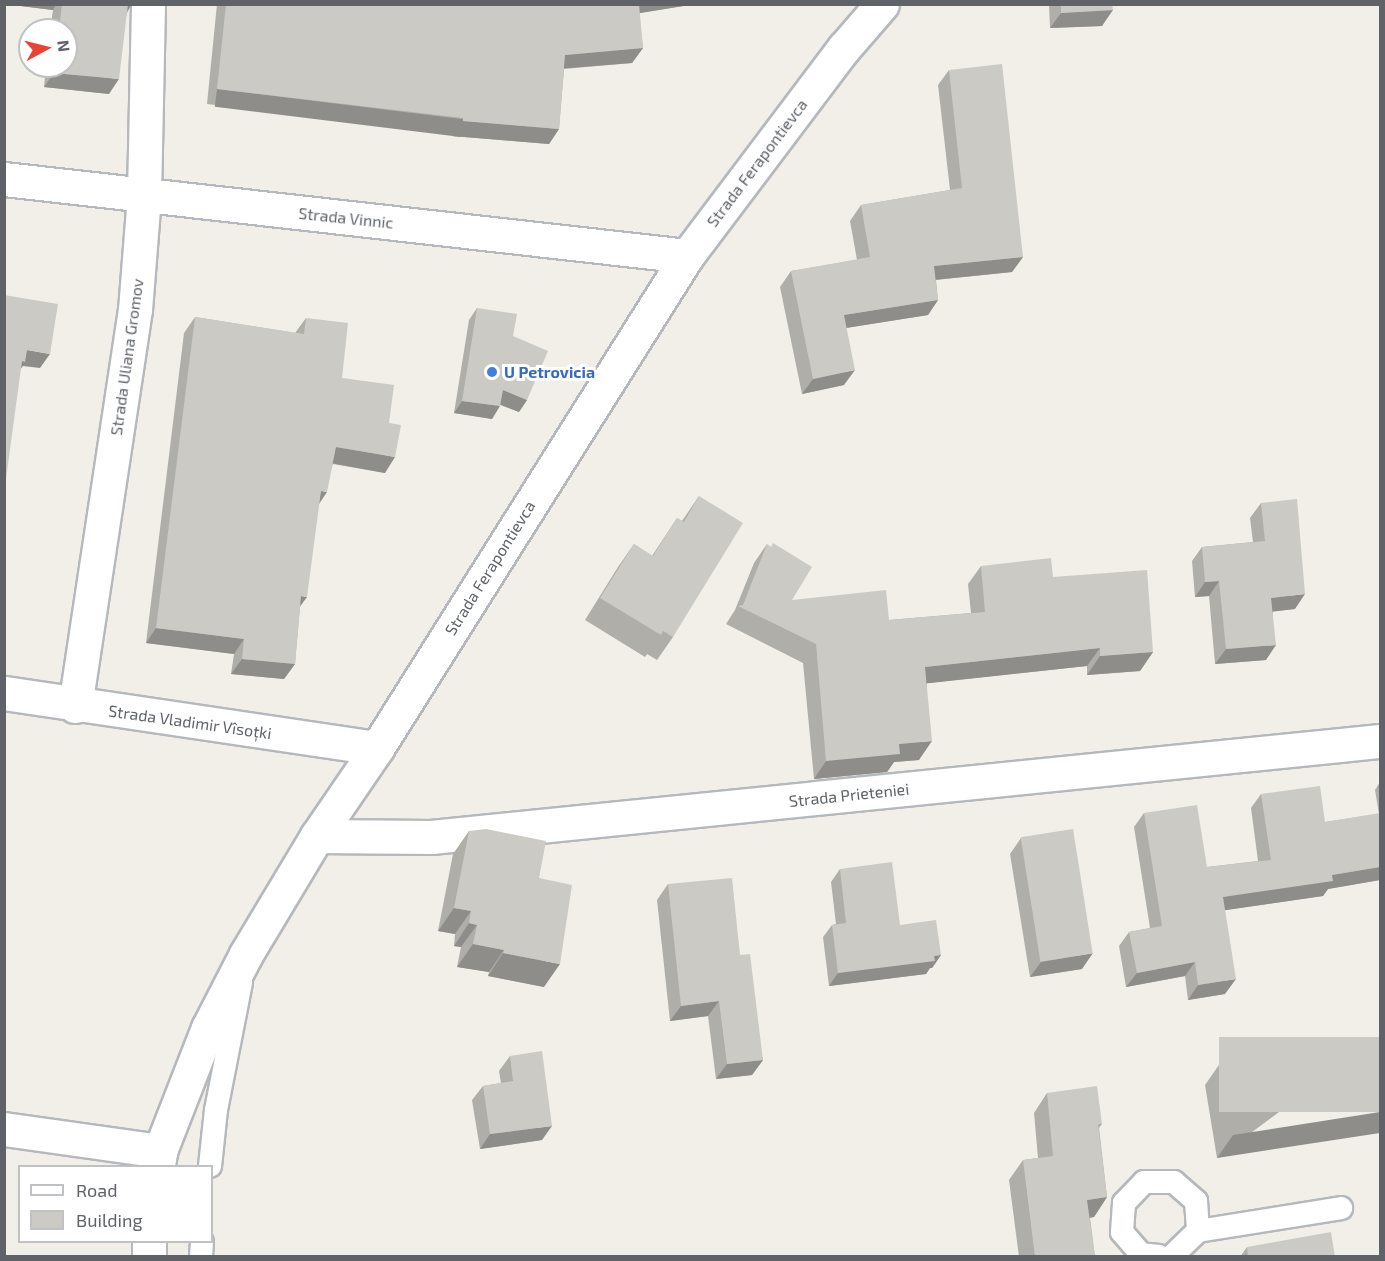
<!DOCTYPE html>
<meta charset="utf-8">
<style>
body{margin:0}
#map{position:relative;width:1385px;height:1261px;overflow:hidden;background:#f1efe8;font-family:"Exo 2",sans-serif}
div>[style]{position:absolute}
.roads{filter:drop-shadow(2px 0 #b5b8bc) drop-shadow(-2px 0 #b5b8bc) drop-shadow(0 2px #b5b8bc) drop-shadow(0 -2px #b5b8bc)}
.service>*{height:22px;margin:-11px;padding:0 11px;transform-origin:11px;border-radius:11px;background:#fff}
.minor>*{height:33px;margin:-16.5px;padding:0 16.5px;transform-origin:16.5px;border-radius:16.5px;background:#fff}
.secondary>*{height:33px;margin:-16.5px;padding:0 16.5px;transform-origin:16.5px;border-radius:16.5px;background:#fff}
.wall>*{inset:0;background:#afaea9}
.shaded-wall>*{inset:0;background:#8f8d8a;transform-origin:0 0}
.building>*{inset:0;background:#cccac5;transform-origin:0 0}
.dots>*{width:16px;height:16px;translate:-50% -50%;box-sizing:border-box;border:3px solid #fff;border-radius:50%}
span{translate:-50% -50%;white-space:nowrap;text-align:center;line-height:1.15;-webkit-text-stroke:6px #fff;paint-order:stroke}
.street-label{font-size:16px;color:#5f6368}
.shop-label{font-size:16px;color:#366cbe;font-weight:700}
.left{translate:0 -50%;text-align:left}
.frame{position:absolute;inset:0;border:6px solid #5f6368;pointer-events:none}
.legend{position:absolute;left:18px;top:1165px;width:195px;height:78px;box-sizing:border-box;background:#fff;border:2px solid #bfc1c3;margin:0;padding:8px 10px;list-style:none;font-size:18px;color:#5f6368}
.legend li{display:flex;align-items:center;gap:12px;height:30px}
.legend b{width:30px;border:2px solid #bfc1c3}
.north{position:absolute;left:18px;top:18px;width:60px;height:60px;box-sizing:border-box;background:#fff;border:2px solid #bfc1c3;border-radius:50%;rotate:83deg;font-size:16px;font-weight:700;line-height:24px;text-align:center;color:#5f6368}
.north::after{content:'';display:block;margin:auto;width:21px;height:27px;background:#ea4335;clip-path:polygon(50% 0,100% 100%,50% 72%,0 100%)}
</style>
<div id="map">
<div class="roads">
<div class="service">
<i style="left:210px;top:1166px;width:56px;rotate:-83.9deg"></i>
<i style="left:216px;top:1110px;width:130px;rotate:-78.9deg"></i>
<i style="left:201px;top:1256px;width:14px;rotate:-86deg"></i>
<i style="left:1159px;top:1256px;width:18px;rotate:-174deg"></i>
<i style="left:1141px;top:1254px;width:29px;rotate:-131deg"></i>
<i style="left:1122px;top:1232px;width:29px;rotate:-86deg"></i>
<i style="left:1124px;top:1203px;width:29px;rotate:-46deg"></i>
<i style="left:1144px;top:1182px;width:30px"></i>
<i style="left:1174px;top:1182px;width:29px;rotate:41deg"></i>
<i style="left:1196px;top:1201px;width:30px;rotate:86deg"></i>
<i style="left:1172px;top:1256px;width:36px;rotate:-44deg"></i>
<i style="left:1198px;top:1231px;width:145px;rotate:-9.1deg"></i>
</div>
<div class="minor">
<i style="left:4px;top:179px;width:687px;rotate:6.43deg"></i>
<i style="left:4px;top:693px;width:377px;rotate:8.4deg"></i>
<i style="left:75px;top:706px;width:401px;rotate:-81.4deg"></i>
<i style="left:135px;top:310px;width:114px;rotate:-85.5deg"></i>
<i style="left:144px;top:196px;width:192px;rotate:-88.8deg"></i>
<i style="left:317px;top:836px;width:114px;rotate:0.5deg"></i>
<i style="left:431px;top:837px;width:954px;rotate:-5.78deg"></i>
<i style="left:4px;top:1129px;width:158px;rotate:8deg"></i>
</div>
<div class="secondary">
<i style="left:158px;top:1166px;width:15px;rotate:-82deg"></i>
<i style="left:160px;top:1151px;width:132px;rotate:-68.7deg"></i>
<i style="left:208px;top:1028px;width:83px;rotate:-62.8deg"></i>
<i style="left:246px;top:954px;width:138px;rotate:-59deg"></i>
<i style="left:317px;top:836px;width:107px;rotate:-55.7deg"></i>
<i style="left:377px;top:748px;width:582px;rotate:-57.79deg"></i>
<i style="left:687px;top:256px;width:261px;rotate:-53deg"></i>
<i style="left:844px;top:48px;width:58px;rotate:-49.2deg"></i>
<i style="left:149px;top:1256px;width:14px;rotate:-90deg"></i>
</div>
</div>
<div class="wall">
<i style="clip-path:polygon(4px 4px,132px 4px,127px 13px,109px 94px,44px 87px,46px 66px,66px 66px,66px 30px,50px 30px,53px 10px)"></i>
<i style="clip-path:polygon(217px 4px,696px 4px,639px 13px,643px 48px,632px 63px,564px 69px,559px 129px,549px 144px,452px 136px,452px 133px,207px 104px)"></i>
<i style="clip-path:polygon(1049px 4px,1112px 4px,1102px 26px,1050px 28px)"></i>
<i style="clip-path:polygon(949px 70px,1023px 257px,1012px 272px,936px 280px,938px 300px,928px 315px,846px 328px,844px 385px,802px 394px,780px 287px,791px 271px,857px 260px,850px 221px,861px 205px,950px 190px,938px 85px)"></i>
<i style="clip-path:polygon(477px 308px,513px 336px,527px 400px,519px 412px,500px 405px,492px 419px,454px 413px,469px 320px)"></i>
<i style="clip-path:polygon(195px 317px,295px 333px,306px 318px,342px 378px,389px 423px,385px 473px,333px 464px,319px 503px,300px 606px,295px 664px,284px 679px,231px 674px,234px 654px,146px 643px,184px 333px)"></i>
<i style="clip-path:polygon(699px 496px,673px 637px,657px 660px,647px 654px,645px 657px,585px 620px,618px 567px,634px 544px,652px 556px,677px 518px,682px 521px)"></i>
<i style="clip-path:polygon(1261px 503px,1295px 609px,1273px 611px,1266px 660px,1215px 664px,1209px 596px,1195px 597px,1192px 561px,1202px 547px,1253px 542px,1250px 518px)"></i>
<i style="clip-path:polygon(767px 544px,792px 600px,889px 620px,971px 613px,968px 584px,981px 566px,1053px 577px,1153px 652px,1140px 671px,1087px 675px,1087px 666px,927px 683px,919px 760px,894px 762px,887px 772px,814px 779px,803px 663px,726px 624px,735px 610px,754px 563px)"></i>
<i style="clip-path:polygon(1380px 782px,1380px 880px,1328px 889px,1323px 896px,1225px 910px,1225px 994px,1188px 1000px,1185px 976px,1126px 987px,1119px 946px,1129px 932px,1150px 928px,1134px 827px,1144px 813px,1207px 867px,1258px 861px,1251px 808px,1261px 794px,1325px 822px,1379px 814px,1375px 790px)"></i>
<i style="clip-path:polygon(469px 831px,539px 878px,544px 987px,488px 976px,489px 972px,457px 967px,461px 947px,454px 946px,455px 934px,438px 931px,453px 854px)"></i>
<i style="clip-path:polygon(1021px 838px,1082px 969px,1030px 977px,1010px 854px)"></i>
<i style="clip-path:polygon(840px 869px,900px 925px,941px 955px,932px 968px,930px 968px,926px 974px,829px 986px,823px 937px,832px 925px,836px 924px,831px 882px)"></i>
<i style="clip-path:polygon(668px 884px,740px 955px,763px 1060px,752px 1075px,716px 1079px,708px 1016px,670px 1021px,657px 900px)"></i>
<i style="clip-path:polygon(1380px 1037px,1217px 1158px,1205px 1085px,1221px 1062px)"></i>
<i style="clip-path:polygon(510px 1056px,542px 1140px,480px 1149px,472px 1100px,483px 1086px,501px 1083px,499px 1071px)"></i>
<i style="clip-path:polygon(1047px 1093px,1102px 1124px,1099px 1128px,1107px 1197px,1094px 1217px,1090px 1218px,1095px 1257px,1019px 1257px,1009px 1180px,1023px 1160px,1038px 1158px,1034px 1113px)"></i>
<i style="clip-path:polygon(1247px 1247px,1335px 1257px,1240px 1257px)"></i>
</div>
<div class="shaded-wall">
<i style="clip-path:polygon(4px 4px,56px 4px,53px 10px)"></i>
<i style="clip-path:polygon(125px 4px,132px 4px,124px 16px)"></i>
<i style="clip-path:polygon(635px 4px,696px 4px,628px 15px)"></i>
<i style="clip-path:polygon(1113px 10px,1102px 26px,1050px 28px,1061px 13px)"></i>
<i style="clip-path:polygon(643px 48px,632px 63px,555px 69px,565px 55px)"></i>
<i style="clip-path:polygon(54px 73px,119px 79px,109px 94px,44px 87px)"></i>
<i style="left:217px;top:89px;width:248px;height:18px;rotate:7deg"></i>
<i style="clip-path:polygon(463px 121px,559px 129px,549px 144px,452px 136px)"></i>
<i style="clip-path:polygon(1023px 257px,1012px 272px,923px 281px,934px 266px)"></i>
<i style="clip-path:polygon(938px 300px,928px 315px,833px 330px,844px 315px)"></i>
<i style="clip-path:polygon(27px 350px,50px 354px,40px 368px,23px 366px,15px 376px)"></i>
<i style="clip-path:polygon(855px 370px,844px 385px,802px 394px,813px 379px)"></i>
<i style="clip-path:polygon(503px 390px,527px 400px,519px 412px,494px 402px)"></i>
<i style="clip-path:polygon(462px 401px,500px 406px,492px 419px,454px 413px)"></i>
<i style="clip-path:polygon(336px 447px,395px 457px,385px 473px,325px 462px)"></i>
<i style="clip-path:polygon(321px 491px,327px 492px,317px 507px)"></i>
<i style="clip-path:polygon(1219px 581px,1209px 596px,1195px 597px,1205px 582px)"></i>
<i style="clip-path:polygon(1305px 594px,1295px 609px,1261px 613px,1271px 598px)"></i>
<i style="clip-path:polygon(301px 596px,307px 597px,296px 612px)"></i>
<i style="clip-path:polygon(156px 628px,244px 639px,234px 654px,146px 643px)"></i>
<i style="clip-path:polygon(1276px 645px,1266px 660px,1215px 664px,1226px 649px)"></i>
<i style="clip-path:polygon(1100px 648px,1087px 666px,912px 685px,925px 667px)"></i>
<i style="clip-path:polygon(1153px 652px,1140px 671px,1087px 675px,1100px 656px)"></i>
<i style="clip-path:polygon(242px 659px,295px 664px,284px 679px,231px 674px)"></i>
<i style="clip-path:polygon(932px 741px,919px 760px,894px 762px,887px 772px,814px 779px,826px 761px,899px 744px)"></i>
<i style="clip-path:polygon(1380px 867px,1380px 880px,1328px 889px,1323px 896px,1213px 912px,1223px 897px,1332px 875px)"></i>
<i style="clip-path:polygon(454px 908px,471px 911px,455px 934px,438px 931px)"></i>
<i style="clip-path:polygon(469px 923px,477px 925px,461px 947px,454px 946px)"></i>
<i style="clip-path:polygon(473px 944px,504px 950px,489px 972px,457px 967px)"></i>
<i style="clip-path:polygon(503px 953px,560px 964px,544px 987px,488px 976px)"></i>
<i style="clip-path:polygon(1093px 953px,1082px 969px,1030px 977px,1041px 962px)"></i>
<i style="clip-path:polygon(941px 955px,932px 968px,930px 968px,926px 974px,829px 986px,838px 973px)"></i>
<i style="clip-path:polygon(1195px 962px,1185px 976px,1126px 987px,1137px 973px)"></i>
<i style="clip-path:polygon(1236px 979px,1225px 994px,1188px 1000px,1198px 985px)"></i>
<i style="clip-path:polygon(719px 1001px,708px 1016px,670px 1021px,681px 1006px)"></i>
<i style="clip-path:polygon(763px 1060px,752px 1075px,716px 1079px,727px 1064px)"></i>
<i style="clip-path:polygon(1380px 1112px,1380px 1133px,1217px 1158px,1233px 1135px)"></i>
<i style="clip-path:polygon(552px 1126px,542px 1140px,480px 1149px,490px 1134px)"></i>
<i style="clip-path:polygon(1107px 1197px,1094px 1217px,1073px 1220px,1087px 1200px)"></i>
</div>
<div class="building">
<i style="clip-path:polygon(62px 4px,128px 4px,119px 79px,54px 73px,55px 66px,66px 66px,66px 30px,59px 30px)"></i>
<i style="clip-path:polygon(226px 4px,639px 4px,643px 48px,565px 55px,559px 129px,463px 121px,463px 118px,217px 89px)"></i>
<i style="clip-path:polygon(1061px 4px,1112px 4px,1113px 10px,1061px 13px)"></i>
<i style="clip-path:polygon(1002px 64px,1023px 257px,934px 266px,938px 300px,844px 315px,855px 370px,813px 379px,791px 271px,870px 257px,861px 205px,962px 188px,949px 70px)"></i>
<i style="clip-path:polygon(4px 295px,58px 304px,50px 354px,27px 350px,25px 362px,22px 361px,6px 479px,4px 479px)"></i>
<i style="clip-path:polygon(477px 308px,517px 314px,513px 336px,548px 351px,527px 400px,503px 390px,500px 406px,462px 401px)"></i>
<i style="clip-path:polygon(195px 317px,304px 334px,306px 318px,348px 323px,342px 378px,394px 385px,389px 423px,401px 425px,395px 457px,336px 447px,327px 492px,321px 491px,307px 597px,301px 596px,295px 664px,242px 659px,244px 639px,156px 628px)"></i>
<i style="clip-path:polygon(699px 496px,743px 523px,673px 637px,663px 631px,661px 635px,600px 598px,634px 544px,653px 556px,677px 518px,684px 522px)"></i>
<i style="clip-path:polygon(1297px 499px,1305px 594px,1271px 598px,1276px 645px,1226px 649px,1219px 581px,1205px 582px,1202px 547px,1265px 541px,1261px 503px)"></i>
<i style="clip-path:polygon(773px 543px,812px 567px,792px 600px,886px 590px,889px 620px,985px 612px,981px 566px,1051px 558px,1053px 577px,1147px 570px,1153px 652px,1100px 656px,1100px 648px,925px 667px,932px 741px,899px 744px,900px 754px,826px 761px,816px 644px,738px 606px,743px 605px,767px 544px,771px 547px)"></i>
<i style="clip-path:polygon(1320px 786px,1325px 822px,1380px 813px,1380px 867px,1332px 875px,1333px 881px,1223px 897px,1236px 979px,1198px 985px,1195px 962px,1137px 973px,1129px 932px,1162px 926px,1144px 813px,1197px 805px,1207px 867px,1271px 860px,1261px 794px)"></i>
<i style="clip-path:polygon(486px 829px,546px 841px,539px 878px,572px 885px,560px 964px,503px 953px,504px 950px,473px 944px,477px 925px,469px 923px,471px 911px,454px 908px,469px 831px)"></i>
<i style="left:1073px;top:829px;width:126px;height:53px;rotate:81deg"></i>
<i style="clip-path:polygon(892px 862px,900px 925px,936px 920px,941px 955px,934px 956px,935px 961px,838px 973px,832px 925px,846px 923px,840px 869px)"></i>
<i style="clip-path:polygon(732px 878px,740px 955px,750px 954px,763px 1060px,727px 1064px,719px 1001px,681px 1006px,668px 884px)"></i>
<i style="left:1380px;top:1037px;width:75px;height:161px;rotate:90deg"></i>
<i style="clip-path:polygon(542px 1051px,552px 1126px,490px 1134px,483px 1086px,513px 1081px,510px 1056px)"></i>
<i style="clip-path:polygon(1097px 1086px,1102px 1124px,1098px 1124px,1107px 1197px,1087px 1200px,1095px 1257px,1035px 1257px,1023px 1160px,1053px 1156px,1047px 1093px)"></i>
<i style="clip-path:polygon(1331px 1232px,1335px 1257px,1248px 1257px,1247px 1247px)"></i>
</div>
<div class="dots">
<i style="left:492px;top:372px;background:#3f7fe0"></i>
</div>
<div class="street-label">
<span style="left:757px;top:163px;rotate:-53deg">Strada Ferapontievca</span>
<span style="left:346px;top:218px;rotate:6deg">Strada Vinnic</span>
<span style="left:127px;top:357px;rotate:-82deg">Strada Uliana Gromov</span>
<span style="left:490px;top:568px;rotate:-58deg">Strada Ferapontievca</span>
<span style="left:190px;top:722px;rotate:8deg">Strada Vladimir Vîsoțki</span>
<span style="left:849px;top:795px;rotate:-6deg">Strada Prieteniei</span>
</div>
<div class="shop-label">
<span class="left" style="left:504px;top:372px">U Petrovicia</span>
</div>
<div class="frame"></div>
<ul class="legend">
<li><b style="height:8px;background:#fff"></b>Road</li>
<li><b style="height:16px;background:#cccac5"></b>Building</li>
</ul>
<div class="north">N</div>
</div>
